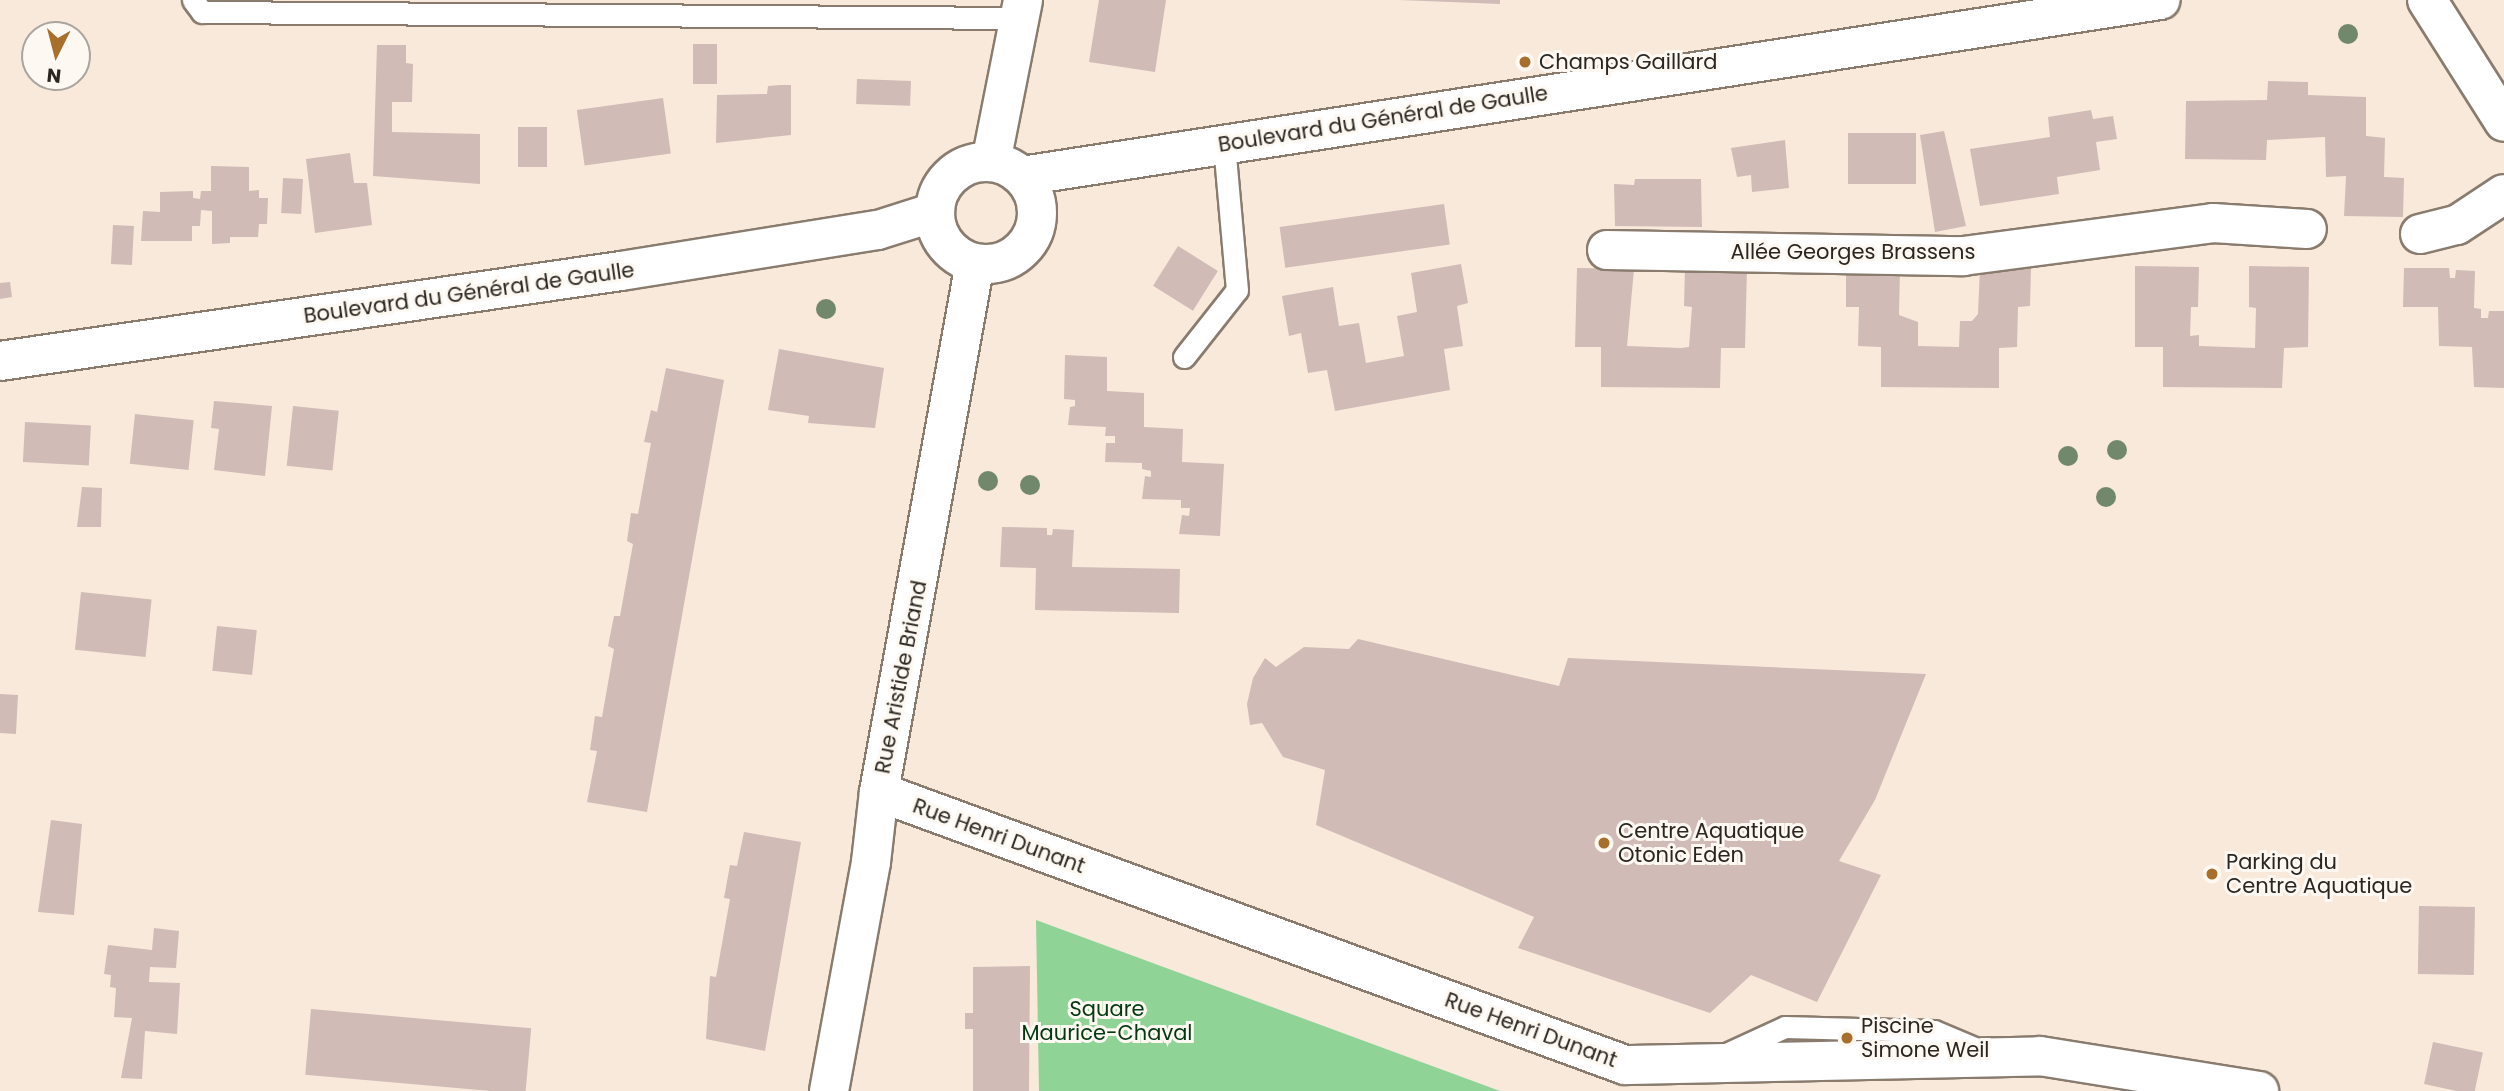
<!DOCTYPE html>
<meta charset="utf-8">
<style>
body{margin:0}
#map{position:relative;width:2504px;height:1091px;overflow:hidden;background:#f8e9db;font-family:Poppins,sans-serif}
div>[style]{position:absolute}
.green>*{inset:0;background:#8fd496}
.building>*{inset:0;background:#d0bbb6;transform-origin:0 0}
.roads{filter:drop-shadow(2px 0 #897c6f) drop-shadow(-2px 0 #897c6f) drop-shadow(0 2px #897c6f) drop-shadow(0 -2px #897c6f)}
.lane>*{height:21px;margin:-10.5px;padding:0 10.5px;transform-origin:10.5px;border-radius:10.5px;background:#fff}
.street>*{height:38px;margin:-19px;padding:0 19px;transform-origin:19px;border-radius:19px;background:#fff}
.secondary>*{height:38px;margin:-19px;padding:0 19px;transform-origin:19px;border-radius:19px;background:#fff}
.secondary>.ring{margin:-19px;padding:0;box-sizing:content-box;background:none;border:38px solid #fff;border-radius:50%}
.trees>*{width:20px;height:20px;margin:-10px;border-radius:50%;background:#71886c}
.dots>*{width:19px;height:19px;translate:-50% -50%;box-sizing:border-box;border:4px solid #fef8f2;border-radius:50%}
span{translate:-50% -50%;white-space:nowrap;text-align:center;line-height:1.15;-webkit-text-stroke:6px #fef8f2;paint-order:stroke}
.poi-label{font-size:21px;color:#2b2621}
.left{translate:0 -50%;text-align:left}
.street-label{font-size:21px;color:#2b2621}
.park-label{font-size:21px;color:#033911}
.north{position:absolute;left:21px;top:21px;width:70px;height:70px;box-sizing:border-box;background:#fef8f2;border:2px solid #aaa49e;border-radius:50%;rotate:186deg;font-size:19px;font-weight:700;line-height:28px;text-align:center;color:#2b2621}
.north::after{content:'';display:block;margin:auto;width:24px;height:32px;background:#a76e2c;clip-path:polygon(50% 0,100% 100%,50% 72%,0 100%)}
</style>
<div id="map">
<div class="green">
<i style="clip-path:polygon(1036px 920px,1500px 1091px,1039px 1091px)"></i>
</div>
<div class="building">
<i style="clip-path:polygon(1099px 0,1166px 0,1155px 72px,1089px 62px)"></i>
<i style="clip-path:polygon(1400px 0,1500px 0,1500px 4px)"></i>
<i style="left:693px;top:44px;width:24px;height:40px"></i>
<i style="clip-path:polygon(377px 45px,406px 45px,406px 63px,413px 64px,412px 102px,392px 102px,392px 132px,480px 134px,480px 184px,373px 176px)"></i>
<i style="left:857px;top:79px;width:54px;height:25px;rotate:2deg"></i>
<i style="clip-path:polygon(2268px 81px,2308px 82px,2308px 95px,2366px 97px,2366px 136px,2385px 138px,2384px 177px,2404px 178px,2403px 217px,2344px 216px,2346px 176px,2326px 177px,2325px 137px,2267px 140px,2266px 160px,2185px 159px,2186px 101px,2267px 100px)"></i>
<i style="clip-path:polygon(780px 85px,791px 85px,791px 135px,716px 143px,717px 95px,767px 94px,768px 86px)"></i>
<i style="left:663px;top:98px;width:56px;height:87px;rotate:82deg"></i>
<i style="clip-path:polygon(2091px 110px,2093px 119px,2113px 116px,2117px 139px,2096px 142px,2100px 170px,2057px 177px,2059px 194px,1980px 206px,1970px 149px,2050px 137px,2048px 117px)"></i>
<i style="left:547px;top:127px;width:40px;height:29px;rotate:90deg"></i>
<i style="clip-path:polygon(1944px 131px,1966px 226px,1935px 232px,1920px 135px)"></i>
<i style="left:1848px;top:133px;width:68px;height:51px"></i>
<i style="clip-path:polygon(1785px 140px,1789px 188px,1752px 192px,1751px 175px,1737px 177px,1731px 148px)"></i>
<i style="clip-path:polygon(350px 153px,354px 183px,367px 183px,372px 225px,315px 233px,306px 159px)"></i>
<i style="clip-path:polygon(211px 166px,249px 167px,249px 191px,259px 190px,259px 198px,268px 198px,267px 224px,259px 224px,258px 237px,230px 237px,230px 243px,212px 244px,212px 211px,201px 210px,200px 226px,192px 226px,192px 241px,141px 241px,143px 211px,160px 212px,160px 192px,193px 191px,193px 198px,200px 199px,201px 191px,211px 191px)"></i>
<i style="left:283px;top:178px;width:20px;height:35px;rotate:3deg"></i>
<i style="clip-path:polygon(1635px 179px,1701px 179px,1702px 227px,1615px 226px,1614px 184px,1634px 185px)"></i>
<i style="left:1444px;top:204px;width:41px;height:166px;rotate:82deg"></i>
<i style="left:113px;top:225px;width:21px;height:39px;rotate:3deg"></i>
<i style="left:1178px;top:246px;width:47px;height:47px;rotate:32deg"></i>
<i style="clip-path:polygon(1461px 264px,1468px 303px,1457px 306px,1463px 346px,1444px 349px,1450px 390px,1335px 411px,1327px 370px,1308px 373px,1301px 333px,1289px 336px,1282px 296px,1333px 287px,1339px 326px,1359px 323px,1366px 363px,1404px 356px,1397px 316px,1417px 312px,1411px 273px)"></i>
<i style="clip-path:polygon(2135px 266px,2199px 267px,2198px 307px,2191px 307px,2190px 336px,2199px 335px,2199px 346px,2255px 348px,2256px 308px,2249px 307px,2249px 266px,2309px 267px,2308px 347px,2284px 348px,2282px 388px,2163px 387px,2163px 347px,2135px 347px)"></i>
<i style="clip-path:polygon(1685px 267px,1747px 268px,1745px 348px,1721px 348px,1720px 388px,1601px 387px,1601px 347px,1575px 347px,1577px 268px,1634px 269px,1627px 346px,1681px 348px,1689px 347px,1692px 307px,1684px 306px)"></i>
<i style="clip-path:polygon(1846px 267px,1900px 269px,1899px 315px,1918px 322px,1918px 346px,1959px 347px,1960px 321px,1972px 321px,1978px 314px,1980px 268px,2031px 267px,2030px 306px,2018px 307px,2017px 347px,1999px 348px,1999px 388px,1881px 387px,1881px 347px,1858px 346px,1859px 307px,1846px 307px)"></i>
<i style="clip-path:polygon(2404px 268px,2449px 268px,2450px 278px,2455px 278px,2456px 270px,2475px 271px,2474px 308px,2481px 309px,2481px 318px,2488px 318px,2489px 311px,2504px 311px,2504px 388px,2474px 387px,2472px 347px,2439px 346px,2438px 307px,2403px 307px)"></i>
<i style="clip-path:polygon(10px 282px,12px 297px,0 299px,0 283px)"></i>
<i style="clip-path:polygon(779px 349px,884px 368px,875px 428px,808px 423px,809px 416px,768px 410px)"></i>
<i style="clip-path:polygon(1065px 355px,1107px 357px,1107px 391px,1144px 393px,1144px 427px,1183px 429px,1182px 462px,1224px 464px,1220px 536px,1179px 534px,1182px 515px,1189px 516px,1190px 508px,1181px 508px,1181px 500px,1142px 499px,1145px 476px,1151px 477px,1151px 471px,1142px 469px,1142px 463px,1105px 462px,1106px 443px,1115px 443px,1115px 436px,1105px 436px,1106px 427px,1068px 425px,1070px 407px,1075px 406px,1075px 400px,1064px 399px)"></i>
<i style="clip-path:polygon(666px 368px,724px 380px,647px 812px,587px 802px,597px 751px,590px 750px,595px 716px,602px 717px,614px 649px,608px 646px,614px 616px,620px 616px,633px 544px,627px 541px,631px 513px,638px 514px,651px 443px,644px 442px,651px 410px,657px 412px)"></i>
<i style="clip-path:polygon(214px 401px,272px 406px,265px 476px,214px 470px,219px 429px,211px 428px)"></i>
<i style="left:293px;top:406px;width:46px;height:60px;rotate:6deg"></i>
<i style="left:135px;top:414px;width:59px;height:50px;rotate:6deg"></i>
<i style="left:25px;top:422px;width:66px;height:40px;rotate:3deg"></i>
<i style="clip-path:polygon(82px 487px,102px 488px,101px 527px,77px 527px)"></i>
<i style="clip-path:polygon(1002px 527px,1047px 528px,1047px 535px,1052px 535px,1053px 529px,1074px 530px,1072px 567px,1180px 569px,1179px 613px,1035px 610px,1036px 568px,1000px 567px)"></i>
<i style="left:81px;top:592px;width:71px;height:58px;rotate:6deg"></i>
<i style="left:217px;top:626px;width:40px;height:45px;rotate:6deg"></i>
<i style="clip-path:polygon(1358px 639px,1559px 686px,1568px 658px,1926px 674px,1875px 800px,1839px 861px,1881px 875px,1817px 1002px,1751px 975px,1710px 1013px,1518px 948px,1534px 917px,1316px 825px,1325px 770px,1283px 757px,1262px 723px,1250px 725px,1247px 704px,1253px 678px,1265px 658px,1276px 667px,1304px 647px,1349px 649px)"></i>
<i style="left:0;top:694px;width:18px;height:39px;rotate:3deg"></i>
<i style="clip-path:polygon(51px 820px,82px 824px,74px 915px,38px 912px)"></i>
<i style="clip-path:polygon(744px 832px,801px 842px,765px 1051px,706px 1039px,710px 976px,716px 977px,730px 899px,724px 898px,730px 865px,737px 866px)"></i>
<i style="left:2419px;top:906px;width:56px;height:68px;rotate:1deg"></i>
<i style="clip-path:polygon(154px 928px,179px 931px,176px 968px,150px 967px,149px 982px,180px 983px,177px 1034px,145px 1031px,142px 1079px,121px 1078px,132px 1018px,114px 1017px,116px 988px,110px 987px,111px 975px,104px 974px,108px 945px,152px 950px)"></i>
<i style="clip-path:polygon(1030px 966px,1029px 1091px,973px 1091px,973px 1029px,965px 1029px,965px 1013px,973px 1013px,973px 967px)"></i>
<i style="left:311px;top:1009px;width:221px;height:66px;rotate:5deg"></i>
<i style="left:2433px;top:1042px;width:51px;height:43px;rotate:12deg"></i>
</div>
<div class="roads">
<div class="lane">
<i style="left:193px;top:0;width:15px;rotate:53deg"></i>
<i style="left:202px;top:12px;width:818px;rotate:0.42deg"></i>
<i style="left:1184px;top:357px;width:85px;rotate:-51.7deg"></i>
<i style="left:1237px;top:290px;width:146px;rotate:-95.1deg"></i>
<i style="left:1724px;top:1055px;width:67px;rotate:-24.7deg"></i>
<i style="left:1785px;top:1027px;width:149px;rotate:1.5deg"></i>
<i style="left:1934px;top:1031px;width:47px;rotate:22.7deg"></i>
</div>
<div class="street">
<i style="left:991px;top:162px;width:165px;rotate:-78.8deg"></i>
<i style="left:2420px;top:234px;width:38px;rotate:-14deg"></i>
<i style="left:2457px;top:225px;width:56px;rotate:-33.4deg"></i>
<i style="left:1607px;top:250px;width:356px;rotate:1deg"></i>
<i style="left:1963px;top:256px;width:252px;rotate:-7.5deg"></i>
<i style="left:2213px;top:223px;width:94px;rotate:3.7deg"></i>
<i style="left:829px;top:1091px;width:233px;rotate:-79.6deg"></i>
<i style="left:871px;top:862px;width:70px;rotate:-83.5deg"></i>
</div>
<div class="secondary">
<i style="left:2427px;top:0;width:144px;rotate:57.7deg"></i>
<i class="ring" style="left:935px;top:162px;width:64px;height:64px"></i>
<i style="left:1022px;top:176px;width:1152px;rotate:-8.79deg"></i>
<i style="left:975px;top:263px;width:538px;rotate:100.29deg"></i>
<i style="left:879px;top:792px;width:794px;rotate:20.1deg"></i>
<i style="left:1625px;top:1065px;width:415px;rotate:-1.2deg"></i>
<i style="left:2040px;top:1056px;width:222px;rotate:9.1deg"></i>
<i style="left:0;top:361px;width:627px;rotate:-8.25deg"></i>
<i style="left:621px;top:271px;width:260px;rotate:-9.1deg"></i>
<i style="left:878px;top:230px;width:60px;rotate:-17.5deg"></i>
</div>
</div>
<div class="trees">
<i style="left:2348px;top:34px"></i>
<i style="left:826px;top:309px"></i>
<i style="left:2117px;top:450px"></i>
<i style="left:2068px;top:456px"></i>
<i style="left:988px;top:481px"></i>
<i style="left:1030px;top:485px"></i>
<i style="left:2106px;top:497px"></i>
</div>
<div class="dots">
<i style="left:1525px;top:62px;background:#a76e2c"></i>
<i style="left:1604px;top:843px;background:#a76e2c"></i>
<i style="left:2212px;top:874px;background:#a76e2c"></i>
<i style="left:1847px;top:1038px;background:#a76e2c"></i>
</div>
<div class="poi-label">
<span class="left" style="left:1539px;top:62px">Champs Gaillard</span>
<span class="left" style="left:1618px;top:843px">Centre Aquatique<br>Otonic Eden</span>
<span class="left" style="left:2226px;top:874px">Parking du<br>Centre Aquatique</span>
<span class="left" style="left:1861px;top:1038px">Piscine<br>Simone Weil</span>
</div>
<div class="street-label">
<span style="left:1383px;top:119px;rotate:-9deg">Boulevard du Général de Gaulle</span>
<span style="left:1853px;top:252px">Allée Georges Brassens</span>
<span style="left:469px;top:293px;rotate:-8deg">Boulevard du Général de Gaulle</span>
<span style="left:901px;top:677px;rotate:-79deg">Rue Aristide Briand</span>
<span style="left:999px;top:836px;rotate:20deg">Rue Henri Dunant</span>
<span style="left:1531px;top:1030px;rotate:20deg">Rue Henri Dunant</span>
</div>
<div class="park-label">
<span style="left:1107px;top:1021px">Square<br>Maurice-Chaval</span>
</div>
<div class="north">N</div>
</div>
